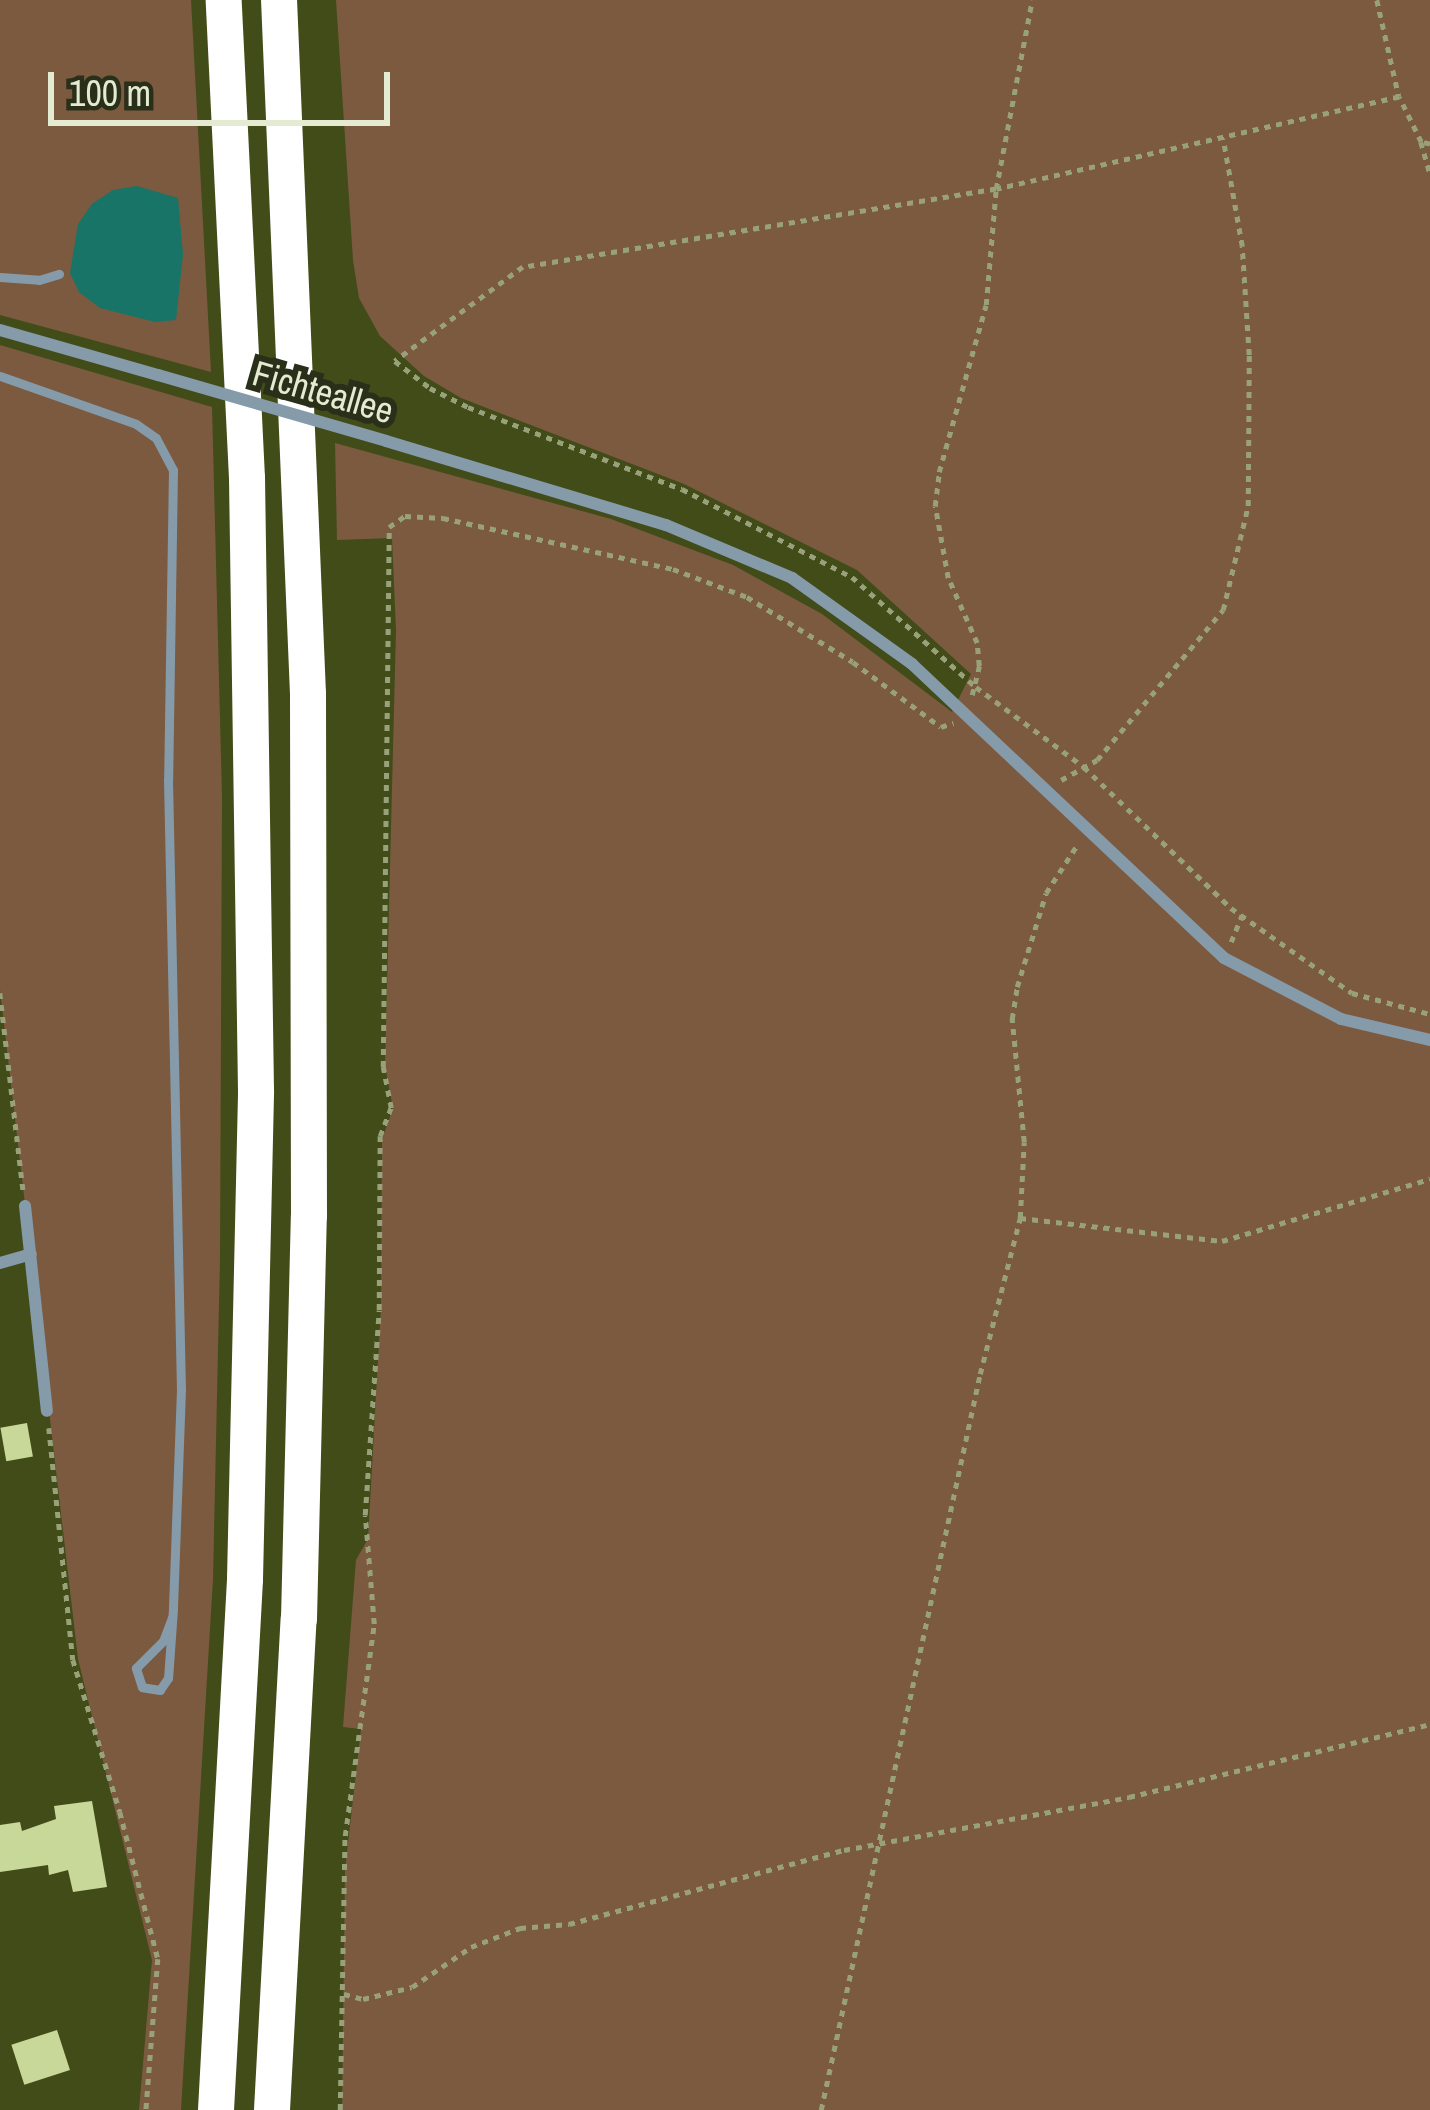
<!DOCTYPE html>
<style>
body{margin:0}
#map{position:relative;width:1430px;height:2110px;overflow:hidden;background:#424c19;font-family:"Archivo Narrow",sans-serif}
div>[style]{position:absolute}
.green>*{inset:0;background:#7c5a40}
.water>*{inset:0;background:#177466}
.building>*{inset:0;background:#c8d898;transform-origin:0 0}
.path>*{height:4.5px;margin-top:-2.25px;transform-origin:0;background:repeating-linear-gradient(90deg,#99a17b 0 6px,transparent 0 12px)}
.service>*{height:9px;margin:-4.5px;padding:0 4.5px;transform-origin:4.5px;border-radius:4.5px;background:#859baa}
.minor>*{height:12px;margin:-6px;padding:0 6px;transform-origin:6px;border-radius:6px;background:#859baa}
.motorway>*{height:36px;margin:-18px;padding:0 18px;transform-origin:18px;border-radius:18px;background:#fff}
.minor-bridge>*{height:12px;margin:-6px;padding:0 6px;transform-origin:6px;border-radius:6px;background:#859baa}
span{translate:-50% -50%;white-space:nowrap;text-align:center;line-height:1.15;-webkit-text-stroke:12px #2a2f1a;paint-order:stroke}
.street-label{font-size:36px;color:#e4ebd0}
.scale{position:absolute;left:48px;top:72px;width:342px;height:54px;box-sizing:border-box;border:6px solid #e4ebd0;border-top:0;padding-left:15px;font-size:36px;line-height:42px;white-space:nowrap;color:#e4ebd0;-webkit-text-stroke:9px #2a2f1a;paint-order:stroke}
</style>
<div id="map">
<div class="green">
<i style="clip-path:polygon(0 0,191px 0,211px 372px,0 315px)"></i>
<i style="clip-path:polygon(336px 0,1430px 0,1430px 2110px,342px 2110px,345px 1870px,361px 1729px,343px 1727px,356px 1560px,368px 1539px,381px 1307px,382px 1140px,393px 1108px,385px 1066px,396px 630px,392px 538px,337px 540px,335px 443px,611px 519px,733px 565px,822px 614px,952px 712px,971px 674px,857px 570px,684px 484px,461px 398px,424px 376px,380px 336px,359px 298px,353px 260px)"></i>
<i style="clip-path:polygon(0 345px,212px 407px,222px 797px,220px 1258px,213px 1579px,181px 2110px,139px 2110px,152px 1960px,78px 1659px,0 990px)"></i>
</div>
<div class="water">
<i style="clip-path:polygon(137px 186px,178px 198px,183px 254px,176px 320px,155px 322px,100px 308px,79px 292px,70px 273px,78px 224px,92px 204px,113px 190px)"></i>
</div>
<div class="building">
<i style="left:27px;top:1423px;width:34px;height:27px;rotate:80deg"></i>
<i style="clip-path:polygon(92px 1801px,107px 1887px,73px 1892px,68px 1870px,49px 1875px,48px 1865px,0 1872px,0 1825px,20px 1822px,22px 1831px,56px 1819px,54px 1806px)"></i>
<i style="left:57px;top:2030px;width:42px;height:48px;rotate:72deg"></i>
</div>
<div class="path">
<i style="left:1377px;top:0;width:99px;rotate:77.2deg"></i>
<i style="left:1421px;top:142px;width:32px;rotate:74deg"></i>
<i style="left:1430px;top:144px;width:9px;rotate:-167deg"></i>
<i style="left:1421px;top:142px;width:50px;rotate:-116.1deg"></i>
<i style="left:1399px;top:97px;width:413px;rotate:167.1deg"></i>
<i style="left:996px;top:189px;width:479px;rotate:170.6deg"></i>
<i style="left:523px;top:267px;width:159px;rotate:143.7deg"></i>
<i style="left:395px;top:361px;width:44px;rotate:37.6deg"></i>
<i style="left:430px;top:388px;width:42px;rotate:26.6deg"></i>
<i style="left:468px;top:407px;width:229px;rotate:21deg"></i>
<i style="left:682px;top:489px;width:191px;rotate:27.4deg"></i>
<i style="left:852px;top:577px;width:166px;rotate:41.6deg"></i>
<i style="left:976px;top:687px;width:134px;rotate:36.5deg"></i>
<i style="left:1084px;top:767px;width:204px;rotate:43.8deg"></i>
<i style="left:1231px;top:908px;width:148px;rotate:35.1deg"></i>
<i style="left:1352px;top:993px;width:81px;rotate:15.1deg"></i>
<i style="left:972px;top:695px;width:30px;rotate:-76deg"></i>
<i style="left:979px;top:666px;width:23px;rotate:-95deg"></i>
<i style="left:977px;top:643px;width:71px;rotate:-114deg"></i>
<i style="left:948px;top:578px;width:73px;rotate:-100.2deg"></i>
<i style="left:935px;top:506px;width:34px;rotate:-83deg"></i>
<i style="left:939px;top:472px;width:173px;rotate:-74.3deg"></i>
<i style="left:986px;top:305px;width:116px;rotate:-85.1deg"></i>
<i style="left:996px;top:189px;width:192px;rotate:-79.2deg"></i>
<i style="left:1061px;top:780px;width:41px;rotate:-29.1deg"></i>
<i style="left:1097px;top:760px;width:196px;rotate:-50deg"></i>
<i style="left:1223px;top:610px;width:107px;rotate:-76.5deg"></i>
<i style="left:1248px;top:506px;width:151px;rotate:-89.6deg"></i>
<i style="left:1249px;top:355px;width:109px;rotate:-93.7deg"></i>
<i style="left:1242px;top:246px;width:109px;rotate:-100.1deg"></i>
<i style="left:1231px;top:942px;width:29px;rotate:-68deg"></i>
<i style="left:0;top:993px;width:198px;rotate:83.3deg"></i>
<i style="left:1020px;top:1218px;width:203px;rotate:6.5deg"></i>
<i style="left:1222px;top:1241px;width:217px;rotate:-16.6deg"></i>
<i style="left:49px;top:1428px;width:233px;rotate:84.1deg"></i>
<i style="left:73px;top:1660px;width:159px;rotate:72.8deg"></i>
<i style="left:120px;top:1812px;width:152px;rotate:75.5deg"></i>
<i style="left:158px;top:1959px;width:151px;rotate:94.5deg"></i>
<i style="left:344px;top:1994px;width:20px;rotate:15deg"></i>
<i style="left:363px;top:1999px;width:50px;rotate:-13.8deg"></i>
<i style="left:412px;top:1987px;width:71px;rotate:-34.1deg"></i>
<i style="left:471px;top:1947px;width:53px;rotate:-21.2deg"></i>
<i style="left:520px;top:1928px;width:49px;rotate:-4.7deg"></i>
<i style="left:569px;top:1924px;width:285px;rotate:-15.1deg"></i>
<i style="left:844px;top:1850px;width:290px;rotate:-10.5deg"></i>
<i style="left:1129px;top:1797px;width:310px;rotate:-13.6deg"></i>
<i style="left:340px;top:2110px;width:274px;rotate:-89deg"></i>
<i style="left:345px;top:1836px;width:214px;rotate:-82.2deg"></i>
<i style="left:374px;top:1624px;width:109px;rotate:-94.7deg"></i>
<i style="left:365px;top:1515px;width:205px;rotate:-86.1deg"></i>
<i style="left:379px;top:1310px;width:174px;rotate:-89.7deg"></i>
<i style="left:380px;top:1136px;width:30px;rotate:-69deg"></i>
<i style="left:391px;top:1108px;width:42px;rotate:-101deg"></i>
<i style="left:383px;top:1067px;width:540px;rotate:-89.36deg"></i>
<i style="left:389px;top:527px;width:19px;rotate:-35deg"></i>
<i style="left:405px;top:516px;width:38px;rotate:3deg"></i>
<i style="left:443px;top:518px;width:236px;rotate:12.5deg"></i>
<i style="left:673px;top:569px;width:79px;rotate:20.7deg"></i>
<i style="left:747px;top:597px;width:124px;rotate:31.5deg"></i>
<i style="left:853px;top:662px;width:109px;rotate:36.5deg"></i>
<i style="left:941px;top:727px;width:13px;rotate:-18deg"></i>
<i style="left:821px;top:2110px;width:753px;rotate:-77.81deg"></i>
<i style="left:980px;top:1374px;width:161px;rotate:-75.6deg"></i>
<i style="left:1020px;top:1218px;width:76px;rotate:-87deg"></i>
<i style="left:1024px;top:1142px;width:124px;rotate:-95.6deg"></i>
<i style="left:1012px;top:1019px;width:32px;rotate:-81deg"></i>
<i style="left:1017px;top:987px;width:98px;rotate:-72.9deg"></i>
<i style="left:1046px;top:893px;width:57px;rotate:-57.1deg"></i>
</div>
<div class="service">
<i style="left:0;top:277px;width:39px;rotate:4deg"></i>
<i style="left:39px;top:280px;width:21px;rotate:-17deg"></i>
<i style="left:0;top:376px;width:144px;rotate:19.4deg"></i>
<i style="left:136px;top:424px;width:24px;rotate:35deg"></i>
<i style="left:156px;top:438px;width:36px;rotate:62deg"></i>
<i style="left:173px;top:470px;width:310px;rotate:90.9deg"></i>
<i style="left:168px;top:780px;width:609px;rotate:88.78deg"></i>
<i style="left:181px;top:1389px;width:220px;rotate:92.1deg"></i>
<i style="left:173px;top:1609px;width:69px;rotate:94.1deg"></i>
<i style="left:168px;top:1678px;width:14px;rotate:124deg"></i>
<i style="left:160px;top:1690px;width:18px;rotate:-171deg"></i>
<i style="left:142px;top:1687px;width:20px;rotate:-108deg"></i>
<i style="left:136px;top:1668px;width:38px;rotate:-45deg"></i>
<i style="left:163px;top:1641px;width:25px;rotate:-69deg"></i>
</div>
<div class="minor">
<i style="left:0;top:330px;width:164px;rotate:15.9deg"></i>
<i style="left:386px;top:441px;width:292px;rotate:16.7deg"></i>
<i style="left:666px;top:525px;width:137px;rotate:22.8deg"></i>
<i style="left:792px;top:578px;width:148px;rotate:35.6deg"></i>
<i style="left:912px;top:664px;width:429px;rotate:43.3deg"></i>
<i style="left:1224px;top:958px;width:132px;rotate:27.5deg"></i>
<i style="left:1341px;top:1019px;width:91px;rotate:13.3deg"></i>
<i style="left:25px;top:1206px;width:206px;rotate:83.9deg"></i>
<i style="left:0;top:1263px;width:32px;rotate:-16deg"></i>
</div>
<div class="motorway">
<i style="left:216px;top:2110px;width:532px;rotate:-86.87deg"></i>
<i style="left:245px;top:1579px;width:488px;rotate:-88.7deg"></i>
<i style="left:256px;top:1091px;width:613px;rotate:-90.84deg"></i>
<i style="left:247px;top:478px;width:479px;rotate:-92.8deg"></i>
<i style="left:272px;top:2110px;width:492px;rotate:-86.9deg"></i>
<i style="left:299px;top:1619px;width:403px;rotate:-88.6deg"></i>
<i style="left:309px;top:1216px;width:522px;rotate:-90.11deg"></i>
<i style="left:308px;top:694px;width:695px;rotate:-92.39deg"></i>
</div>
<div class="minor-bridge">
<i style="left:158px;top:375px;width:237px;rotate:16.1deg"></i>
</div>
<div class="street-label">
<span style="left:323px;top:392px;rotate:16deg">Fichteallee</span>
</div>
<div class="scale">100 m</div>
</div>
